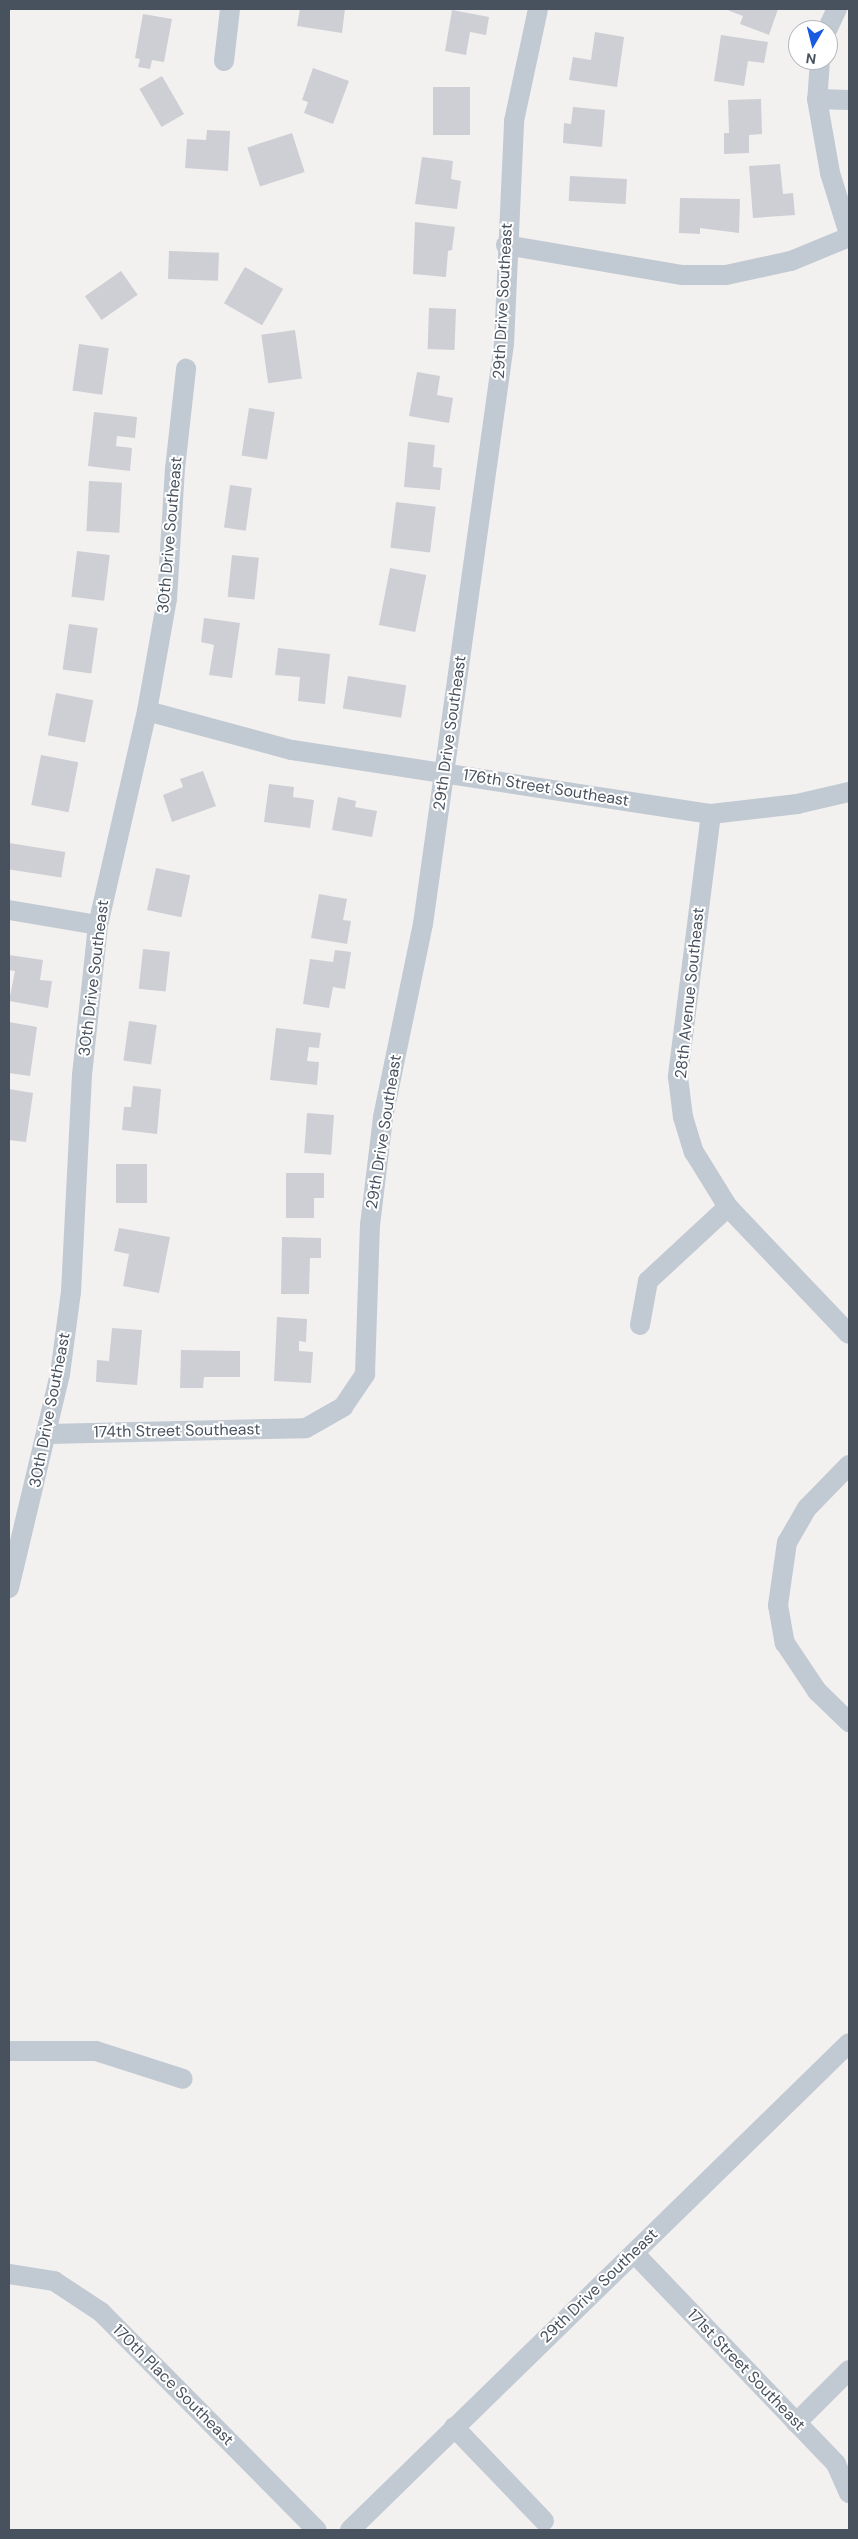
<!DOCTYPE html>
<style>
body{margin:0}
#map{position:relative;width:858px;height:2539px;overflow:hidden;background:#f3f0f0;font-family:"DM Sans",sans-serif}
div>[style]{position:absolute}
.building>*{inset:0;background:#cdcfd5;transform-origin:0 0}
.minor>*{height:20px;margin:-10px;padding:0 10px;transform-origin:10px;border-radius:10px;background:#c1c9d2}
span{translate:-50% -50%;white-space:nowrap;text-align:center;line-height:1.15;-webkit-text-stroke:4px #fff;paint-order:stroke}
.street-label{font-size:16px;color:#48515e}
.frame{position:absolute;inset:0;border:10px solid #48515e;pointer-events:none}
.north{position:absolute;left:788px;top:20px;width:50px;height:50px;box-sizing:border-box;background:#fff;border:1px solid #b6b9bf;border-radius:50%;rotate:188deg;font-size:14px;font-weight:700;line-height:20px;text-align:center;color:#48515e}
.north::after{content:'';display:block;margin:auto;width:18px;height:22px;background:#195ae3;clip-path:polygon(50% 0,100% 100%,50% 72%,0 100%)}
</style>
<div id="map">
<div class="building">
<i style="clip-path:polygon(300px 9px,345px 9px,342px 33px,297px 26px)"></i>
<i style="clip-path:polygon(725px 9px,778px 9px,769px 35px,740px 24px,743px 16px)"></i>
<i style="clip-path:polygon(452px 10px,489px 17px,486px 35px,470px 32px,466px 55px,445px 51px)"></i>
<i style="clip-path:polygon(143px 14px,172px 19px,164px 62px,152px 60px,150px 69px,138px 67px,140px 59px,135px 58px)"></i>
<i style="clip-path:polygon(595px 32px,624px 37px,617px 87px,569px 80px,573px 57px,591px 60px)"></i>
<i style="clip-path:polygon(721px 35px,768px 42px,764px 63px,748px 61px,744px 86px,714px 81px)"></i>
<i style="clip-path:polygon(313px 68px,349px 81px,333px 124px,304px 113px,308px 102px,302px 100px)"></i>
<i style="left:162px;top:76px;width:44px;height:26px;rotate:60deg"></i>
<i style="left:433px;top:87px;width:37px;height:48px"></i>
<i style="clip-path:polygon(761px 99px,762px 134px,749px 135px,749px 153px,724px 154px,724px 133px,729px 133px,728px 100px)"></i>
<i style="clip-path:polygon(573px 107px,605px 110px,602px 147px,563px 143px,564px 123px,571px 124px)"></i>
<i style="clip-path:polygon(207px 130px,230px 131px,228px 171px,185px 168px,187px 139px,206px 140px)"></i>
<i style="left:292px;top:133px;width:41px;height:47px;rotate:72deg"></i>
<i style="clip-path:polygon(422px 157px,453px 161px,451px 179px,461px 181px,457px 209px,415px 204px)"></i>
<i style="clip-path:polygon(780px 164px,783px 194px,793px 193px,795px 215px,753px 218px,749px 166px)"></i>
<i style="left:570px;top:176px;width:57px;height:25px;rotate:3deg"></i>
<i style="clip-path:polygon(680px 198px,740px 199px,739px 233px,700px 228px,700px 234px,679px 233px)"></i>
<i style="clip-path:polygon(415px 222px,455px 227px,452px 250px,448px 251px,446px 277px,413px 274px)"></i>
<i style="left:169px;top:251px;width:50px;height:28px;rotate:2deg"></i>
<i style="left:245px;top:267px;width:44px;height:42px;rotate:30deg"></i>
<i style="left:121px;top:271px;width:29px;height:44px;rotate:55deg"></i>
<i style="left:429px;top:308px;width:27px;height:41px;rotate:2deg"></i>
<i style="left:295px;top:330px;width:49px;height:34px;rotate:82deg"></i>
<i style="left:79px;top:344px;width:30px;height:47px;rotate:8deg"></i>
<i style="clip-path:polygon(417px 372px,440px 376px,437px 395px,453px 398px,449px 423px,409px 416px)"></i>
<i style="left:249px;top:408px;width:26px;height:48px;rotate:9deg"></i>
<i style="clip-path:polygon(94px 412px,137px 417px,135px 438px,117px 436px,116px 446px,132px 448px,130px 471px,88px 466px)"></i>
<i style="clip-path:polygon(408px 442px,435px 445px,433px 467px,442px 468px,440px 490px,404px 487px)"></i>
<i style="left:89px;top:481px;width:33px;height:50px;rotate:3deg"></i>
<i style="left:230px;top:485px;width:22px;height:43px;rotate:8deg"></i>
<i style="left:396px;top:502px;width:40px;height:46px;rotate:7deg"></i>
<i style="left:77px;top:551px;width:33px;height:46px;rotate:7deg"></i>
<i style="left:232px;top:555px;width:27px;height:42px;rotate:6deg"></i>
<i style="left:390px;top:568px;width:37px;height:58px;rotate:11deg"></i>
<i style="clip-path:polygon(204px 618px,240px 623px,232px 678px,209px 675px,214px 645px,201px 642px)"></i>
<i style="left:69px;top:624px;width:29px;height:46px;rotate:8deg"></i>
<i style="clip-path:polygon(278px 648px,330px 654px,325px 704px,298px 701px,300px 677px,275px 675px)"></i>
<i style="left:348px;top:676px;width:59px;height:33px;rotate:9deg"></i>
<i style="left:56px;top:693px;width:38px;height:43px;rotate:11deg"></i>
<i style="left:41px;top:755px;width:38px;height:51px;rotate:11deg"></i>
<i style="clip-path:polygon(203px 771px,216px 806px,172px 822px,163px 795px,183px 787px,180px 779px)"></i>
<i style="clip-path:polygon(269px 784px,294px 787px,293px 797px,314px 800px,310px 828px,264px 822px)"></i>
<i style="clip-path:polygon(338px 797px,356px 801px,355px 807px,377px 811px,372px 837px,332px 830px)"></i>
<i style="left:9px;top:843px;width:57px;height:26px;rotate:9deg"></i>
<i style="left:156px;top:868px;width:35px;height:43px;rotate:12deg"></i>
<i style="clip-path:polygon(319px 894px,347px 899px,343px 920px,351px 921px,347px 944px,311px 938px)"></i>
<i style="left:143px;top:949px;width:27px;height:40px;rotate:6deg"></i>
<i style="clip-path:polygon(335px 950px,351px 952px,345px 989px,333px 987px,329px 1008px,303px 1004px,310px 959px,333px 962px)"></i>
<i style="clip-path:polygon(9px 955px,43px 960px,40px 980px,52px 981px,48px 1008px,9px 1001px,15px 971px,9px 970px)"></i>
<i style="left:129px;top:1021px;width:28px;height:40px;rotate:8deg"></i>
<i style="clip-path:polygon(9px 1022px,37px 1027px,30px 1076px,9px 1073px)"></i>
<i style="clip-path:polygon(276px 1028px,321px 1033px,319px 1048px,309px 1047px,307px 1061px,319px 1062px,317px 1085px,270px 1080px)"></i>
<i style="clip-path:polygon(133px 1086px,161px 1089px,157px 1134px,122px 1130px,124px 1107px,131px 1107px)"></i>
<i style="clip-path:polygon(9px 1089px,33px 1093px,26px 1142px,9px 1140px)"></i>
<i style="left:307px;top:1113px;width:27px;height:40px;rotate:4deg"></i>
<i style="left:116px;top:1164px;width:31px;height:39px"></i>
<i style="clip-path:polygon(286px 1173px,324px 1173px,324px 1198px,314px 1198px,314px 1218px,286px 1218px)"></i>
<i style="clip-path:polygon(119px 1228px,170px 1237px,159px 1293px,123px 1286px,129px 1254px,114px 1251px)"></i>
<i style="clip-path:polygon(282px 1237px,321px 1238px,321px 1258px,310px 1258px,309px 1294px,281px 1294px)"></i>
<i style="clip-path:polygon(277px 1317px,307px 1319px,306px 1342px,299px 1341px,299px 1351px,313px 1352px,311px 1383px,274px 1381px)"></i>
<i style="clip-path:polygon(112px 1328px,142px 1330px,137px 1385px,96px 1382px,97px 1360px,109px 1361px)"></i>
<i style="clip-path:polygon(181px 1350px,240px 1351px,240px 1377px,204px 1377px,203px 1388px,180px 1388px)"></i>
</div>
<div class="minor">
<i style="left:827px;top:30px;width:23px;rotate:-65deg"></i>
<i style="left:820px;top:60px;width:39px;rotate:94deg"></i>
<i style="left:817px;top:99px;width:75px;rotate:80deg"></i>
<i style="left:830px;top:173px;width:64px;rotate:72.7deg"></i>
<i style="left:224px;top:61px;width:52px;rotate:-83.4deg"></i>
<i style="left:817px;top:99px;width:32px;rotate:2deg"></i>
<i style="left:506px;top:245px;width:179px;rotate:9.7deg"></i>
<i style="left:682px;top:275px;width:44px"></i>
<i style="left:726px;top:275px;width:66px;rotate:-12.2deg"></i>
<i style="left:791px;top:261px;width:63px;rotate:-22.5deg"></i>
<i style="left:147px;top:711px;width:150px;rotate:15.1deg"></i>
<i style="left:292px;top:750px;width:424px;rotate:8.7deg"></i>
<i style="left:711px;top:814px;width:87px;rotate:-6.6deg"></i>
<i style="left:797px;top:804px;width:53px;rotate:-13deg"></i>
<i style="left:711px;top:814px;width:265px;rotate:97.2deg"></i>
<i style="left:678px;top:1077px;width:40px;rotate:82.9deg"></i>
<i style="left:683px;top:1117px;width:37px;rotate:73deg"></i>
<i style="left:694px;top:1152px;width:65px;rotate:58.3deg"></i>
<i style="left:728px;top:1207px;width:175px;rotate:46.4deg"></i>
<i style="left:9px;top:910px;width:90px;rotate:9.6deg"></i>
<i style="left:640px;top:1325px;width:45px;rotate:-79.7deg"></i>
<i style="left:648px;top:1281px;width:109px;rotate:-42.8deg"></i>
<i style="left:48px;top:1434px;width:258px;rotate:-1.3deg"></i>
<i style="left:306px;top:1428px;width:43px;rotate:-29.6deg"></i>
<i style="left:343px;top:1407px;width:40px;rotate:-56deg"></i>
<i style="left:365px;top:1374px;width:149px;rotate:-88.1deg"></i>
<i style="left:370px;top:1225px;width:109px;rotate:-83.1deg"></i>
<i style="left:383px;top:1117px;width:197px;rotate:-78.3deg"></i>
<i style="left:423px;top:924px;width:586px;rotate:-82.05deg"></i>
<i style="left:504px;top:344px;width:223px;rotate:-87.4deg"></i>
<i style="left:514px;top:121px;width:115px;rotate:-77.9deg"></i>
<i style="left:849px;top:1465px;width:60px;rotate:134.3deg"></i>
<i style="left:807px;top:1508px;width:39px;rotate:120deg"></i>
<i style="left:787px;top:1542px;width:64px;rotate:98.1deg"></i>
<i style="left:778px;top:1605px;width:39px;rotate:80deg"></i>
<i style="left:785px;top:1643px;width:58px;rotate:56.3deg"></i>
<i style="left:817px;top:1691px;width:45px;rotate:44.1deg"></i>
<i style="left:9px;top:1588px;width:220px;rotate:-76.6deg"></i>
<i style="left:60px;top:1374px;width:83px;rotate:-82.4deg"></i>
<i style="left:71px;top:1292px;width:217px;rotate:-87.1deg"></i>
<i style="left:82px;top:1075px;width:151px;rotate:-83.9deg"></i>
<i style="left:98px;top:925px;width:220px;rotate:-77.1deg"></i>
<i style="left:147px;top:711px;width:114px;rotate:-79.9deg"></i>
<i style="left:167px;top:599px;width:130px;rotate:-86.5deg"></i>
<i style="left:175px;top:469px;width:101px;rotate:-83.7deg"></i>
<i style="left:9px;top:2051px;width:87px"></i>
<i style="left:96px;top:2051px;width:91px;rotate:17.8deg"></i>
<i style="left:634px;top:2253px;width:292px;rotate:46.2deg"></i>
<i style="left:836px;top:2464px;width:32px;rotate:66deg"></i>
<i style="left:9px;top:2274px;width:46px;rotate:8.8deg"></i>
<i style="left:54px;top:2281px;width:56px;rotate:33.4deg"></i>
<i style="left:101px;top:2312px;width:307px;rotate:45.3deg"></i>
<i style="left:796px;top:2423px;width:75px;rotate:-45deg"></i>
<i style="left:454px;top:2427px;width:130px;rotate:46.2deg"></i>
<i style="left:350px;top:2530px;width:697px;rotate:-44.3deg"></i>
</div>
<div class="street-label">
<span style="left:503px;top:301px;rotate:-87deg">29th Drive Southeast</span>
<span style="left:170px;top:535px;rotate:-85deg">30th Drive Southeast</span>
<span style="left:450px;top:733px;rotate:-82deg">29th Drive Southeast</span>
<span style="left:546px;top:788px;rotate:9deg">176th Street Southeast</span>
<span style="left:94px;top:978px;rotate:-83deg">30th Drive Southeast</span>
<span style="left:690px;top:993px;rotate:-84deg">28th Avenue Southeast</span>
<span style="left:384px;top:1132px;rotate:-81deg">29th Drive Southeast</span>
<span style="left:50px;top:1410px;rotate:-79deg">30th Drive Southeast</span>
<span style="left:177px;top:1431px;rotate:-1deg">174th Street Southeast</span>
<span style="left:599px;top:2286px;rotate:-44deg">29th Drive Southeast</span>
<span style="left:746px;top:2370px;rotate:46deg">171st Street Southeast</span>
<span style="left:173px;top:2385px;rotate:45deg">170th Place Southeast</span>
</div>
<div class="frame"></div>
<div class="north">N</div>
</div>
